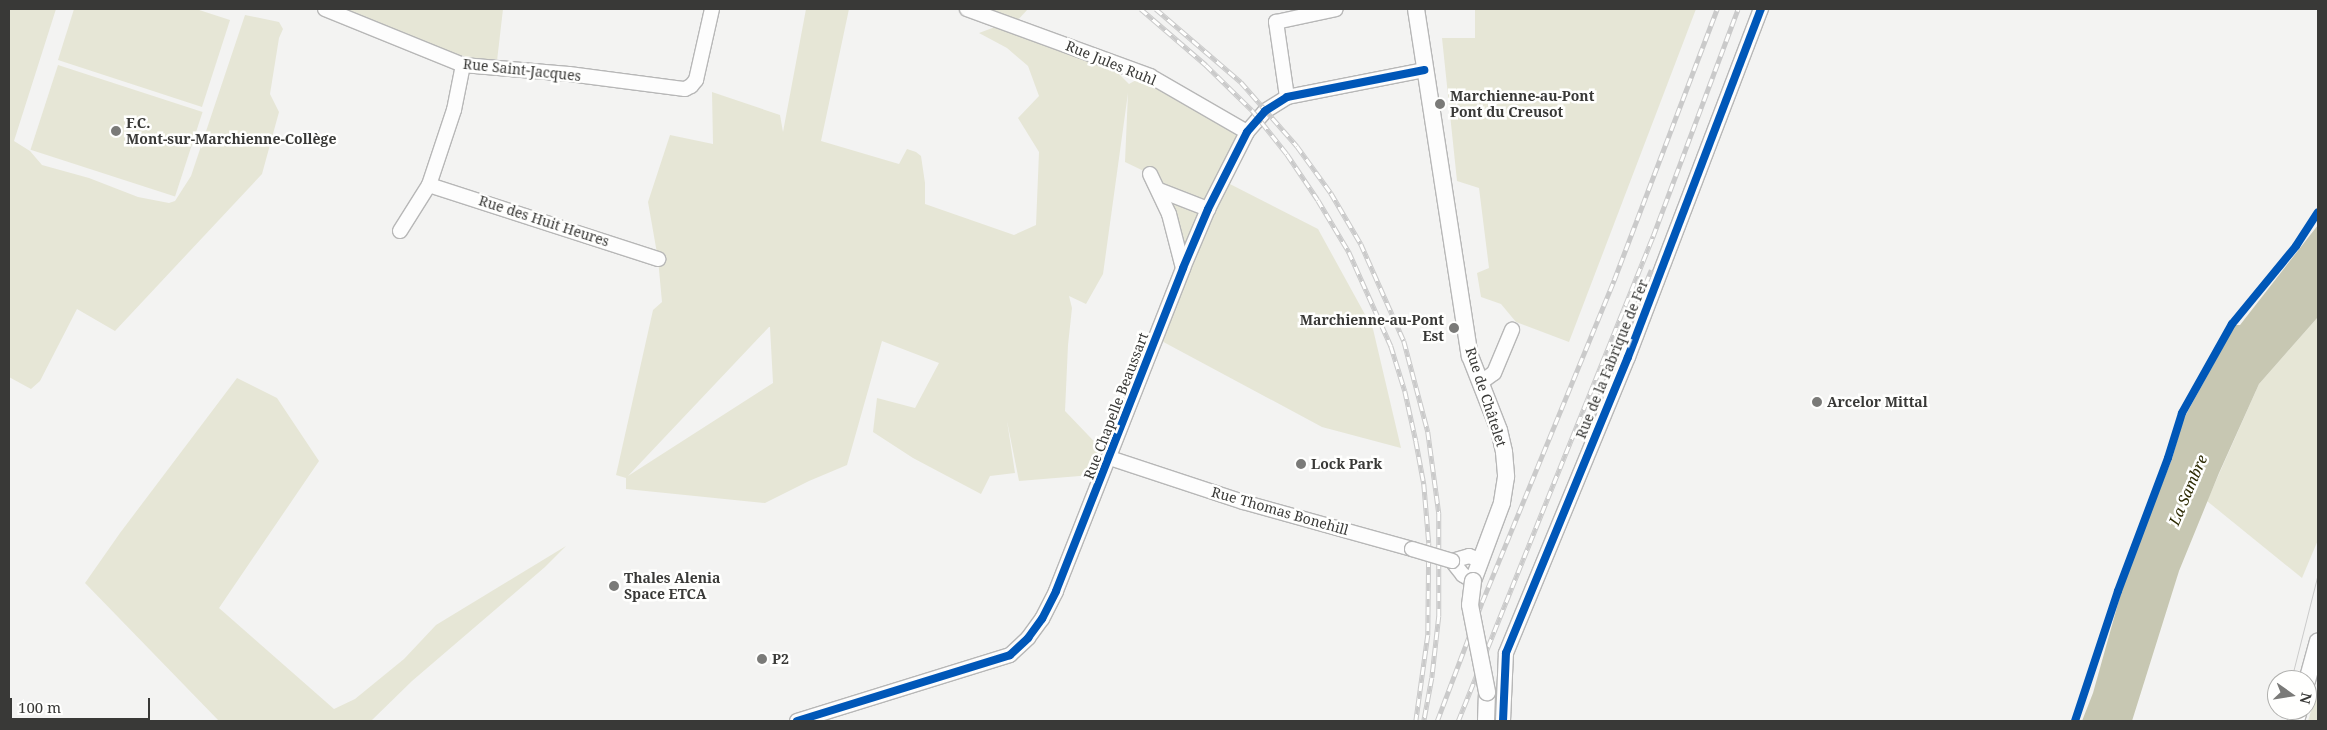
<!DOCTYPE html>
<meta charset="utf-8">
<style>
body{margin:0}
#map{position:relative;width:2327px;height:730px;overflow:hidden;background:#f3f3f2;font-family:"Noto Serif",serif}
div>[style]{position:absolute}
.green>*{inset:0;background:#e6e6d6;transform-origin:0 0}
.water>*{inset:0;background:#c7c7b2}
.roads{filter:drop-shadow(1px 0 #b7b7b7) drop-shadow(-1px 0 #b7b7b7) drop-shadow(0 1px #b7b7b7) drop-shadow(0 -1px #b7b7b7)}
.minor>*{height:14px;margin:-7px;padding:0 7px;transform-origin:7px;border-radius:7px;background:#fdfdfd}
.major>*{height:16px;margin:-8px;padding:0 8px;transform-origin:8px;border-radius:8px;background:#fdfdfd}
.tram>*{height:1px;margin:-0.5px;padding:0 0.5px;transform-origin:0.5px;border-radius:0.5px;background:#cacaca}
.rail>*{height:4.5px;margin-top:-2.25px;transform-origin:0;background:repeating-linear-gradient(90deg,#fffffe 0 8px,#cacaca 0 16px);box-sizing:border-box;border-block:1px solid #cacaca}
.bridges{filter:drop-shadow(1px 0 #b7b7b7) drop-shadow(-1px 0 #b7b7b7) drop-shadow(0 1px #b7b7b7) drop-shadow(0 -1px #b7b7b7)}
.minor-bridge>*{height:14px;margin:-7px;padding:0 7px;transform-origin:7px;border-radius:7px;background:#fdfdfd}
.major-bridge>*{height:16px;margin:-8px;padding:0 8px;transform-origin:8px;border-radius:8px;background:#fdfdfd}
.cycleway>*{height:8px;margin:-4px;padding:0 4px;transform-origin:4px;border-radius:4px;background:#0057b8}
.dots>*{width:14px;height:14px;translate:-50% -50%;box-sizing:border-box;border:2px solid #fffffe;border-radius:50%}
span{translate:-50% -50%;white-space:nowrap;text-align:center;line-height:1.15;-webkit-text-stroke:5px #fffffe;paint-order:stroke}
.street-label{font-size:14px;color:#393937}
.poi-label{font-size:14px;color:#393937;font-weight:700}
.left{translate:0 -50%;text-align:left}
.right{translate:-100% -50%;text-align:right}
.water-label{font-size:15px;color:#2c2a02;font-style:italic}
.frame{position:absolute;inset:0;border:10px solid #393937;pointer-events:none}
.north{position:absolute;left:2267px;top:670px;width:50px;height:50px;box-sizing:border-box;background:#fffffe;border:1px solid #b0b0ae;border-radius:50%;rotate:103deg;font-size:14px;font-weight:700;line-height:20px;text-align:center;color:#393937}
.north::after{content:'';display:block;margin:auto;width:18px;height:22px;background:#7a7a78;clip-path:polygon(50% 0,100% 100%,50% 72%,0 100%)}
.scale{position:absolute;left:10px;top:698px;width:140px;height:22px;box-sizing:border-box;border:2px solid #393937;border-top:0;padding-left:6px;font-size:15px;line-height:18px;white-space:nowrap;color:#393937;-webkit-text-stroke:4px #fffffe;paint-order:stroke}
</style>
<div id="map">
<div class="green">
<i style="clip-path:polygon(9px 9px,56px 9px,14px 141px,30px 151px,42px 165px,89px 178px,138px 197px,169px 203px,175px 201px,191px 176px,245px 15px,279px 22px,283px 29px,279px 38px,270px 94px,279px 112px,262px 174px,115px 331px,77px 309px,40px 381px,31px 389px,9px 377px)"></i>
<i style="clip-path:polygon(74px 9px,196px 9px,230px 20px,202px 107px,58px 60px)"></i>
<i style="clip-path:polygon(332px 9px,503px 9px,497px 61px,464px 58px)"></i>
<i style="clip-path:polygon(evenodd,806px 9px,849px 9px,821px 141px,899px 164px,907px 149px,916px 152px,921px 156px,925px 183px,925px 204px,1014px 235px,1036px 225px,1039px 152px,1018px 118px,1039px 96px,1028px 66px,1007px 48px,979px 33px,995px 27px,1110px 65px,1129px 84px,1145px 75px,1247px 132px,1224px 181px,1318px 229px,1373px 329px,1401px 448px,1322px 427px,1156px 338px,1189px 257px,1150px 174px,1125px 162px,1128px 93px,1103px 274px,1086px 304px,1069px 296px,1072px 308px,1068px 345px,1065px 411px,1110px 458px,1104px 474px,1019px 481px,1007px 421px,1015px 473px,990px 476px,981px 494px,913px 458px,873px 432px,877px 398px,915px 408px,939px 363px,882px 341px,847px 465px,809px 481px,765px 503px,626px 489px,626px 478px,616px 475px,653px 310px,662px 302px,658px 259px,648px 202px,670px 135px,713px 144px,712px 92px,780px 115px,783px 132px,806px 9px,770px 327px,773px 383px,628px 476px,769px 327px,770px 327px)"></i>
<i style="clip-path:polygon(989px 9px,1028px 9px,1016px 22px)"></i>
<i style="clip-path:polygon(1475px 9px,1696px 9px,1569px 342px,1516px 322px,1501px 304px,1481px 297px,1477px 273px,1489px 268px,1479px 188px,1457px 181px,1442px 38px,1475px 38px)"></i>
<i style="left:58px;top:65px;width:152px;height:89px;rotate:18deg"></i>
<i style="clip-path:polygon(2318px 317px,2318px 540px,2302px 578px,2207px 501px,2259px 384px)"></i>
<i style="clip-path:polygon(237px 378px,277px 398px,319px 461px,219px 608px,334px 709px,355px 699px,404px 659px,436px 625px,566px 546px,545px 567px,412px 681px,371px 721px,219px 721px,85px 583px,120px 533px)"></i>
<i style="clip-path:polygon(2318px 686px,2318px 721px,2308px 721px,2315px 698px)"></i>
</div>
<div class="water">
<i style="clip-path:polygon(2318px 225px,2318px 317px,2259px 384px,2219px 473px,2179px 571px,2132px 721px,2082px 721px,2093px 693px,2128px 568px,2172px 459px,2183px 420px,2235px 325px,2240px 325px)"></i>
</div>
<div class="roads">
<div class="minor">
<i style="left:325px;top:9px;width:149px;rotate:22.1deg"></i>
<i style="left:463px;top:65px;width:106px;rotate:4.9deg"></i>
<i style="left:569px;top:74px;width:117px;rotate:7.4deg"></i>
<i style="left:685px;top:89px;width:7px;rotate:-27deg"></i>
<i style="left:691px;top:86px;width:8px;rotate:-50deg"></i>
<i style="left:696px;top:80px;width:73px;rotate:-77.3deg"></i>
<i style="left:967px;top:9px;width:195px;rotate:20.1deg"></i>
<i style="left:1150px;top:76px;width:112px;rotate:30deg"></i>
<i style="left:1287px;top:97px;width:76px;rotate:-98.3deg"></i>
<i style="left:1276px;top:22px;width:61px;rotate:-12.2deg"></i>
<i style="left:1150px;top:174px;width:44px;rotate:64.6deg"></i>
<i style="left:1169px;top:214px;width:56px;rotate:75.5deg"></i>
<i style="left:429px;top:185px;width:241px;rotate:17.9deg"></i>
<i style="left:1159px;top:190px;width:53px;rotate:21.2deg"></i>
<i style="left:400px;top:231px;width:54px;rotate:-57.8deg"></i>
<i style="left:429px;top:185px;width:79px;rotate:-71.6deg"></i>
<i style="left:454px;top:110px;width:46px;rotate:-78.7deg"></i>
<i style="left:1480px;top:383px;width:17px;rotate:-36deg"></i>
<i style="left:1494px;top:373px;width:47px;rotate:-67.3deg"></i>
<i style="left:1110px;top:458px;width:140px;rotate:18.3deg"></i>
<i style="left:1243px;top:502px;width:175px;rotate:15.5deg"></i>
<i style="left:1473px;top:581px;width:12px;rotate:-149deg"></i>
<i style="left:1463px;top:575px;width:18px;rotate:-128deg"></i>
<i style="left:1452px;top:561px;width:18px;rotate:-16deg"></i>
<i style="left:1469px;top:556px;width:12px;rotate:20deg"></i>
<i style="left:797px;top:721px;width:223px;rotate:-17.2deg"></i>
<i style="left:1010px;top:655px;width:25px;rotate:-43deg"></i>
<i style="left:1028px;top:638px;width:24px;rotate:-54deg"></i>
<i style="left:1042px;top:619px;width:31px;rotate:-63deg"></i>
<i style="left:1056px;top:591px;width:347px;rotate:-68.5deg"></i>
<i style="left:1183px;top:268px;width:64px;rotate:-67deg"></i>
<i style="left:1208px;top:209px;width:86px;rotate:-63.1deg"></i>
<i style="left:1247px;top:132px;width:28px;rotate:-49deg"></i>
<i style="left:1265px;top:111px;width:26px;rotate:-32deg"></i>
<i style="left:1287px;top:97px;width:140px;rotate:-11.1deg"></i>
<i style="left:1503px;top:721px;width:68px;rotate:-87.5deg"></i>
<i style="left:1506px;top:653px;width:320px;rotate:-67.6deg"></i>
<i style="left:1628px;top:357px;width:373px;rotate:-69.1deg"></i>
</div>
<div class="major">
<i style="left:1416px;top:9px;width:351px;rotate:81.2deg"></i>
<i style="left:1470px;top:356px;width:79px;rotate:68.6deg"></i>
<i style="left:1499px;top:430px;width:23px;rotate:77deg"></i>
<i style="left:1504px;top:452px;width:25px;rotate:85deg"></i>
<i style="left:1506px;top:477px;width:26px;rotate:99deg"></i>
<i style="left:1502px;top:503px;width:83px;rotate:110.4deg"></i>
<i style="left:2307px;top:681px;width:41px;rotate:-74.6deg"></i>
<i style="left:1486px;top:721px;width:29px;rotate:-88deg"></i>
<i style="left:2296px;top:721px;width:11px;rotate:-75deg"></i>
</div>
</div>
<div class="tram">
<i style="left:2291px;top:680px;width:110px;rotate:-75.8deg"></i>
<i style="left:2286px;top:721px;width:12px;rotate:-70deg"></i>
</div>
<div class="rail">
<i style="left:1141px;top:9px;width:86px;rotate:40.7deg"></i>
<i style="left:1206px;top:65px;width:64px;rotate:44.4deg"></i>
<i style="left:1252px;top:110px;width:56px;rotate:51.5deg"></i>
<i style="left:1287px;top:154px;width:55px;rotate:56deg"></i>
<i style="left:1318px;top:200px;width:61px;rotate:59.2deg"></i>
<i style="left:1349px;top:252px;width:103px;rotate:65.9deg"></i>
<i style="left:1391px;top:346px;width:47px;rotate:72.7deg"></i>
<i style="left:1405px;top:391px;width:51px;rotate:77.6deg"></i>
<i style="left:1416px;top:441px;width:44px;rotate:79.5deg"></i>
<i style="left:1424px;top:484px;width:59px;rotate:85.2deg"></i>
<i style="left:1429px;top:543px;width:92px;rotate:90.6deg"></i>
<i style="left:1428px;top:635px;width:87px;rotate:97.9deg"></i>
<i style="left:1156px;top:9px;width:112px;rotate:40.7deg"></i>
<i style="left:1241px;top:82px;width:85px;rotate:48.8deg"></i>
<i style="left:1297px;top:146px;width:58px;rotate:54.1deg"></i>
<i style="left:1331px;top:193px;width:59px;rotate:59.5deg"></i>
<i style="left:1361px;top:244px;width:106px;rotate:66.1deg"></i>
<i style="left:1404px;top:341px;width:94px;rotate:75.2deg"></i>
<i style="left:1428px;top:432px;width:82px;rotate:82.3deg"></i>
<i style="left:1439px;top:513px;width:103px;rotate:90deg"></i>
<i style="left:1439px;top:616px;width:62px;rotate:96.4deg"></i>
<i style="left:1432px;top:678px;width:44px;rotate:100.5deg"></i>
<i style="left:1585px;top:432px;width:175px;rotate:-67.8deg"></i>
<i style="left:1437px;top:721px;width:127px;rotate:-69.3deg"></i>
<i style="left:1482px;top:602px;width:348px;rotate:-67.7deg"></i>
<i style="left:1614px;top:280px;width:290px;rotate:-69.2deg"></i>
<i style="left:1458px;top:721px;width:523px;rotate:-68.1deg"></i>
<i style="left:1653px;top:236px;width:242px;rotate:-69.5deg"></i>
</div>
<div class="bridges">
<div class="minor-bridge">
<i style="left:1412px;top:549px;width:42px;rotate:16.7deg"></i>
</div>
<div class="major-bridge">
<i style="left:1473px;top:581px;width:24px;rotate:97deg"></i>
<i style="left:1470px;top:605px;width:89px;rotate:78.9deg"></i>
</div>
</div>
<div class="cycleway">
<i style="left:797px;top:721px;width:223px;rotate:-17.2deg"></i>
<i style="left:1010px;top:655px;width:25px;rotate:-43deg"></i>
<i style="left:1028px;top:638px;width:24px;rotate:-54deg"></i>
<i style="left:1042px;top:619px;width:31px;rotate:-63deg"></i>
<i style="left:1056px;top:591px;width:347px;rotate:-68.5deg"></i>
<i style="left:1183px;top:268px;width:64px;rotate:-67deg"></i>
<i style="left:1208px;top:209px;width:86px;rotate:-63.1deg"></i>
<i style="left:1247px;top:132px;width:28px;rotate:-49deg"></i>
<i style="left:1265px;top:111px;width:26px;rotate:-32deg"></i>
<i style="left:1287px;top:97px;width:140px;rotate:-11.1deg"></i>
<i style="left:1503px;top:721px;width:68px;rotate:-87.5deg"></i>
<i style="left:1506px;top:653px;width:320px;rotate:-67.6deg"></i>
<i style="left:1628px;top:357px;width:373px;rotate:-69.1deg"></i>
<i style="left:2075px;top:721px;width:137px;rotate:-71.7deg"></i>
<i style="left:2118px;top:591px;width:142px;rotate:-69.4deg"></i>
<i style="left:2168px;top:458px;width:47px;rotate:-72.7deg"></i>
<i style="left:2182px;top:413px;width:102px;rotate:-60.7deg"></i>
<i style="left:2232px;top:324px;width:101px;rotate:-50.6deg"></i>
<i style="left:2296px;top:246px;width:40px;rotate:-57.1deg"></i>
</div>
<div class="dots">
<i style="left:1440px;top:104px;background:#7a7a78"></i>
<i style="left:116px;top:131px;background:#7a7a78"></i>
<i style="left:1454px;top:328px;background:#7a7a78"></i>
<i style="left:1817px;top:402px;background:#7a7a78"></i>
<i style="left:1301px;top:464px;background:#7a7a78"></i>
<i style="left:614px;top:586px;background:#7a7a78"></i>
<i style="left:762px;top:659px;background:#7a7a78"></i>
</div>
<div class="street-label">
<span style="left:1111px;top:63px;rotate:22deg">Rue Jules Ruhl</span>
<span style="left:522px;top:70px;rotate:6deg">Rue Saint-Jacques</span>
<span style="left:544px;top:221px;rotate:18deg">Rue des Huit Heures</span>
<span style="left:1612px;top:359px;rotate:-68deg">Rue de la Fabrique de Fer</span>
<span style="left:1486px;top:397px;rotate:72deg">Rue de Châtelet</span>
<span style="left:1116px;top:406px;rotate:-69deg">Rue Chapelle Beaussart</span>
<span style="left:1280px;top:511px;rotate:16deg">Rue Thomas Bonehill</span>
</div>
<div class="poi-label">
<span class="left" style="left:1450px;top:104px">Marchienne-au-Pont<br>Pont du Creusot</span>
<span class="left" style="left:126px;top:131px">F.C.<br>Mont-sur-Marchienne-Collège</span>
<span class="right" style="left:1444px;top:328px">Marchienne-au-Pont<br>Est</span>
<span class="left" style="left:1827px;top:402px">Arcelor Mittal</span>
<span class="left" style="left:1311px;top:464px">Lock Park</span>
<span class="left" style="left:624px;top:586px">Thales Alenia<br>Space ETCA</span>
<span class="left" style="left:772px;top:659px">P2</span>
</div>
<div class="water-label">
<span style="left:2188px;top:490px;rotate:-67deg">La Sambre</span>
</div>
<div class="frame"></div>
<div class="north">N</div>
<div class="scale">100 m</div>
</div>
